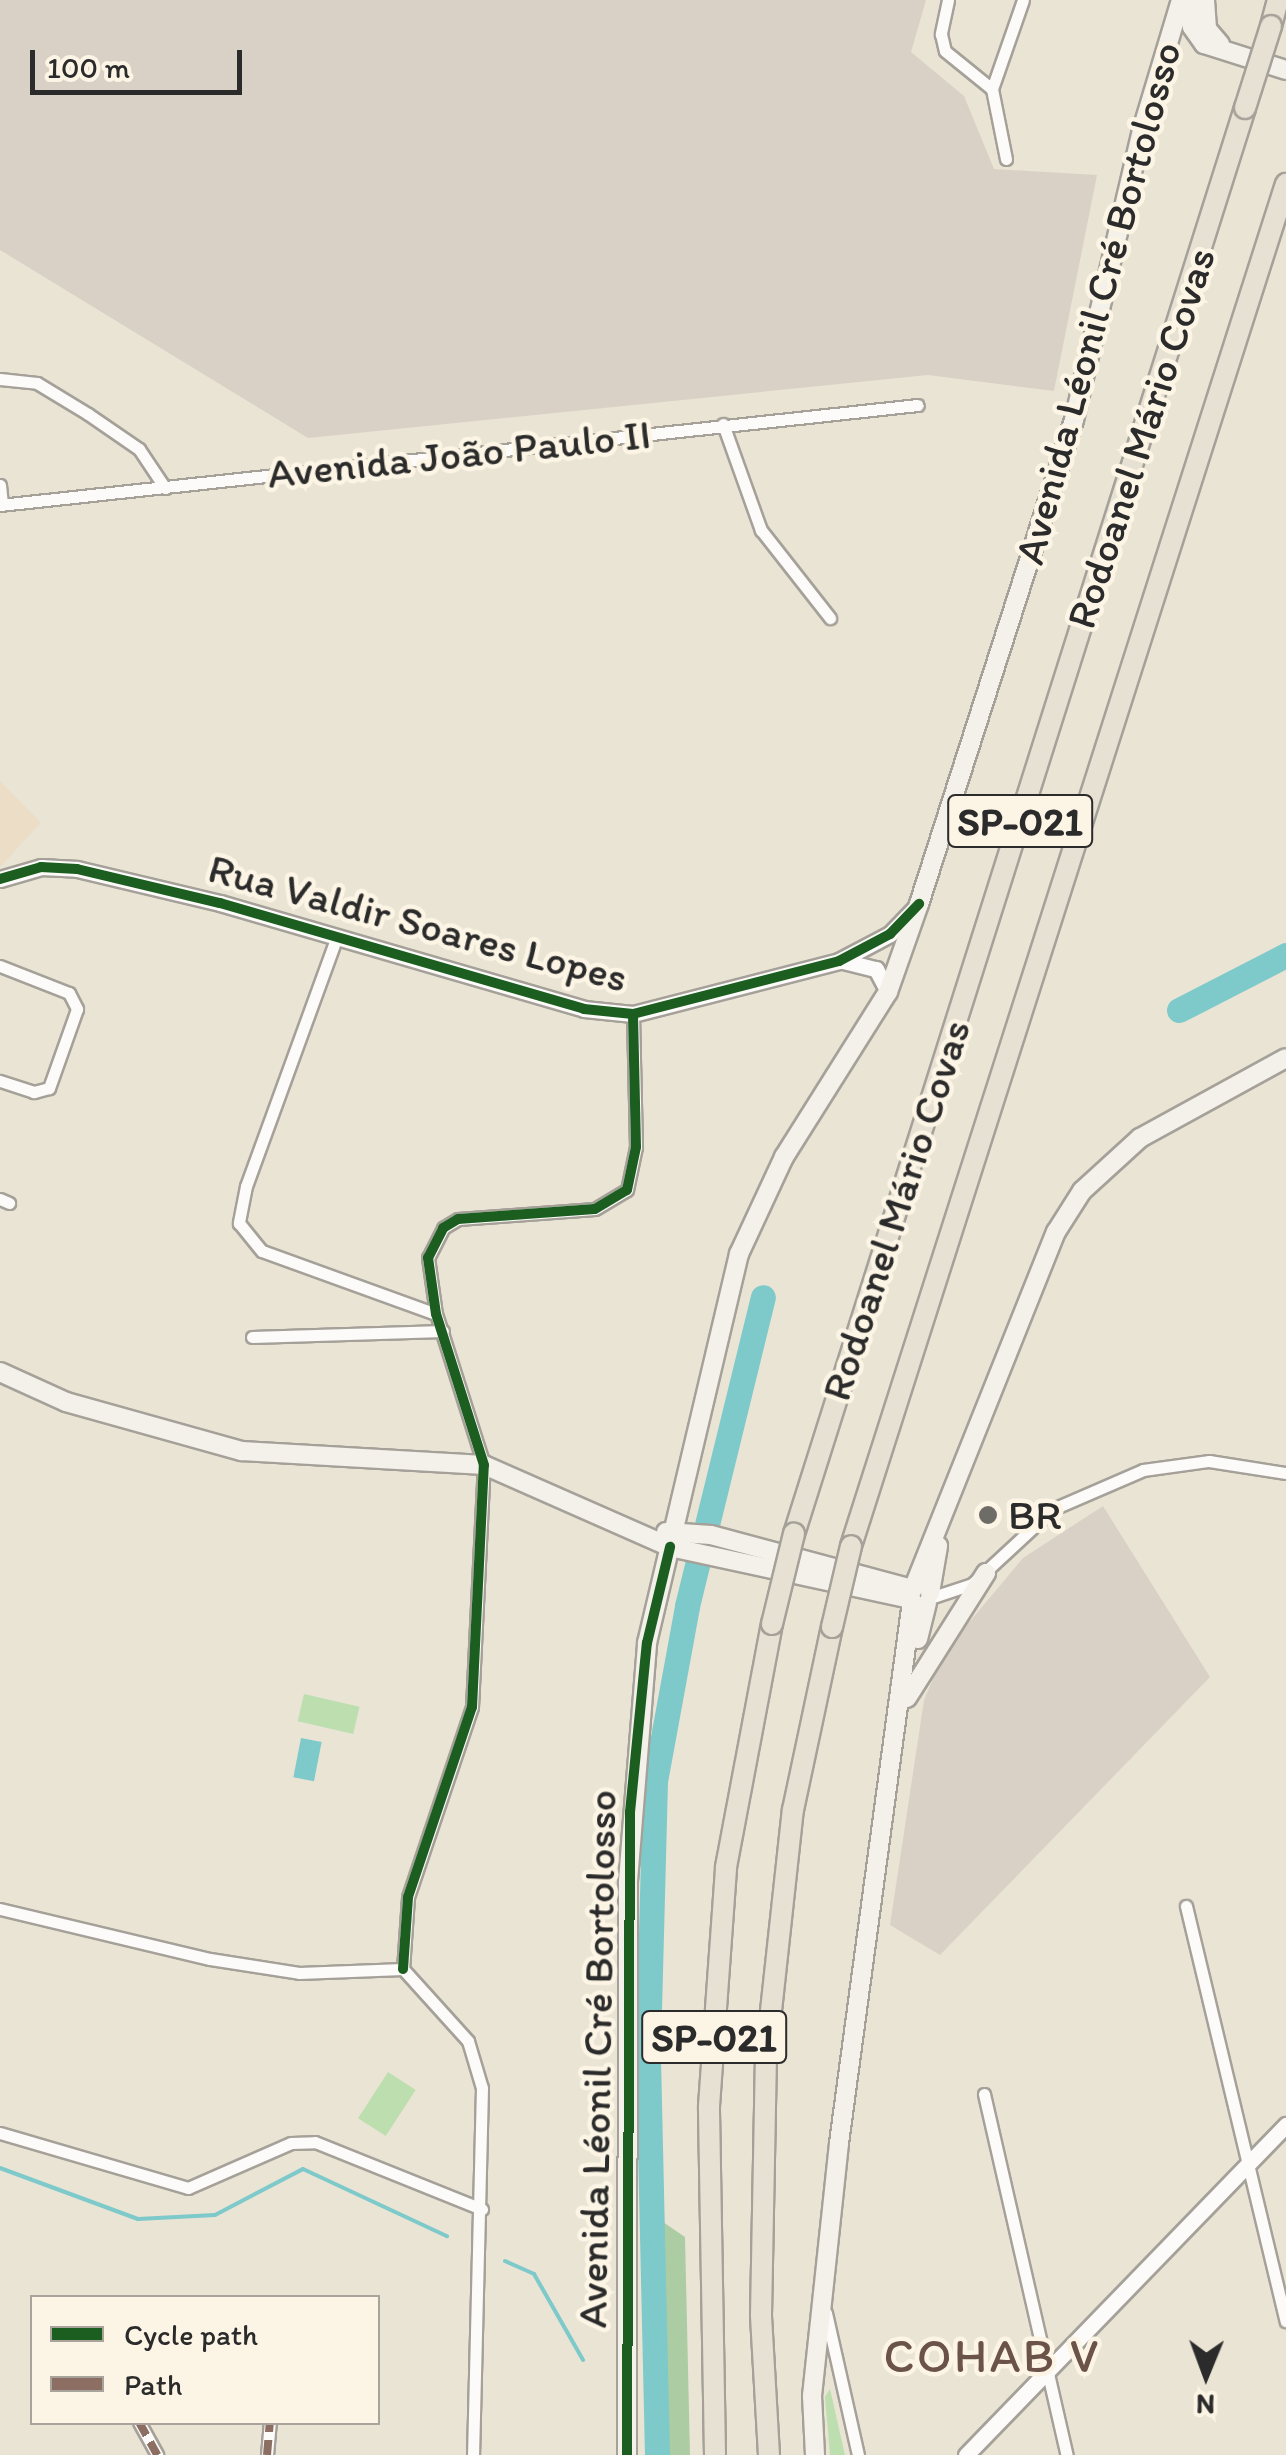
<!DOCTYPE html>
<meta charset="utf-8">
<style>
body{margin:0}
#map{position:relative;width:1286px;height:2455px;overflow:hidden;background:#eae4d5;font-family:Itim,sans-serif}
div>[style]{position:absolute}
.built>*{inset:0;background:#ecddc7}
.industrial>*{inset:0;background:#dad1c6}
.green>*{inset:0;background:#bddfb0;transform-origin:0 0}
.forest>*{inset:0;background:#accda4}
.water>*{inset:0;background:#7ec9ca;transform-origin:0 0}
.stream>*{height:4px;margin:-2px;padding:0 2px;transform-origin:2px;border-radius:2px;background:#7ec9ca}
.river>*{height:25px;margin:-12.5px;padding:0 12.5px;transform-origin:12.5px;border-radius:12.5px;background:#7ec9ca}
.roads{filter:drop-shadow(2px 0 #a5a199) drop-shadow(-2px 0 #a5a199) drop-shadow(0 2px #a5a199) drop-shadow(0 -2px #a5a199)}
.minor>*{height:11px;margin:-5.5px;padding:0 5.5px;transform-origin:5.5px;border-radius:5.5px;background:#fcfbf9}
.tertiary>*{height:15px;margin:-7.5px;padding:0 7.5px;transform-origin:7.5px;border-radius:7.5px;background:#fcfbf9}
.secondary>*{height:18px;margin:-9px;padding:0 9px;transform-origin:9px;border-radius:9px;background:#f3f1ea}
.motorway>*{height:20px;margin:-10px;padding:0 10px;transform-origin:10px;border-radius:10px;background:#e7e1d4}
.bridges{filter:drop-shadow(2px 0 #a5a199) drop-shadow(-2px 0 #a5a199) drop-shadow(0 2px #a5a199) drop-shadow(0 -2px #a5a199)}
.motorway-bridge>*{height:20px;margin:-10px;padding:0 10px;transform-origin:10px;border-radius:10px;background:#e7e1d4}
.quiet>*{height:8px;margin-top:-4px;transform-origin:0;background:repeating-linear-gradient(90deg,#8d6e63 0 15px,transparent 0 23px)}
.cycleway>*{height:10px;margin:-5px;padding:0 5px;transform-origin:5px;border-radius:5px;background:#1b5e20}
.dots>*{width:28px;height:28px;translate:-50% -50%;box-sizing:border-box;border:5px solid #fcf5e5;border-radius:50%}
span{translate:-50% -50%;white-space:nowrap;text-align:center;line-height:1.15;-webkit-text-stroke:9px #fcf5e5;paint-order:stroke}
.shield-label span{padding:2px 8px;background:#fcf5e5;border:2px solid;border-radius:8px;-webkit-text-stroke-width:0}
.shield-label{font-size:40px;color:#2b2b2b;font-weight:700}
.street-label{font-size:42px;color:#2b2b2b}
.poi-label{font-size:42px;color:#2b2b2b}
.left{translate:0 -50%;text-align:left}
.quarter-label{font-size:48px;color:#6b5349;letter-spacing:2.5px}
.legend{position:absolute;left:30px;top:2295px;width:350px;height:130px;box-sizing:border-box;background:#fcf5e5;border:2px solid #a8a49b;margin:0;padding:12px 18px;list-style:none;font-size:30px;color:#2b2b2b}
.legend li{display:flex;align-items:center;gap:20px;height:50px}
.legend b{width:50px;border:2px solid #a8a49b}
.north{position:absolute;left:1156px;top:2325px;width:100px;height:100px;-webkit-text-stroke:8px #fcf5e5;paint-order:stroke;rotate:181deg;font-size:28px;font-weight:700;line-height:40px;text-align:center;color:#2b2b2b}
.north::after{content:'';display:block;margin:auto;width:35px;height:45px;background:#2b2b2b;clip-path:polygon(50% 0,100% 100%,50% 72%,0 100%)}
.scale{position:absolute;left:30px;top:50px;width:212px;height:45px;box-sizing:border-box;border:5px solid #2b2b2b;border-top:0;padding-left:12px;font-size:30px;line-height:35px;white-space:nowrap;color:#2b2b2b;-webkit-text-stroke:8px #fcf5e5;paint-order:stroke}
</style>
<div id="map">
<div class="built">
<i style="clip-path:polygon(0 781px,41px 823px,0 867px)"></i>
</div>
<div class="industrial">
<i style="clip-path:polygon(0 0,926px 0,911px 52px,964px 96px,994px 169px,1097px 175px,1054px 391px,928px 375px,308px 438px,0 250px)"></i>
<i style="clip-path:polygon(1103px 1506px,1210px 1677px,940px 1955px,890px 1925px,924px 1700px,945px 1651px,1023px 1558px)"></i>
</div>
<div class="green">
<i style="left:304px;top:1694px;width:57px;height:28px;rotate:13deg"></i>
<i style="left:388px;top:2072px;width:33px;height:55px;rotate:33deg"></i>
<i style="clip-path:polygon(830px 2389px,845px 2455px,830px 2455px,825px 2397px)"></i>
</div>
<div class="forest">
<i style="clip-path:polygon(660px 2220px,685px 2237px,690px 2455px,662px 2455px)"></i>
</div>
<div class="water">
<i style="left:301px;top:1738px;width:21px;height:40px;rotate:11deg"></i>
</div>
<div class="stream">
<i style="left:0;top:2168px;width:147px;rotate:20.3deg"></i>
<i style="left:138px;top:2219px;width:77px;rotate:-3deg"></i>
<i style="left:215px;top:2215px;width:99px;rotate:-27.6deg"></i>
<i style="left:303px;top:2169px;width:159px;rotate:25deg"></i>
<i style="left:505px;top:2261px;width:32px;rotate:24deg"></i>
<i style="left:534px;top:2274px;width:99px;rotate:60.3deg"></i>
</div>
<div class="river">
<i style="left:1179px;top:1010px;width:120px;rotate:-27.2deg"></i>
<i style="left:657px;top:2455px;width:407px;rotate:-91.3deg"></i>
<i style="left:648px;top:2048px;width:267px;rotate:-88.5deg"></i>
<i style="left:655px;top:1781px;width:178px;rotate:-79.6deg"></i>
<i style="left:687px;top:1606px;width:318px;rotate:-76.2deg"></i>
</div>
<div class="roads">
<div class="minor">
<i style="left:948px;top:0;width:35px;rotate:102deg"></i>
<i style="left:941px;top:34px;width:17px;rotate:77deg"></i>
<i style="left:945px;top:51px;width:60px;rotate:39deg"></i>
<i style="left:1006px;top:159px;width:71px;rotate:-101.3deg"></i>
<i style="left:992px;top:89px;width:94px;rotate:-70.8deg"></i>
<i style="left:0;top:379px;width:37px;rotate:6deg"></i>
<i style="left:37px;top:383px;width:60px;rotate:31.3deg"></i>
<i style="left:88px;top:414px;width:62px;rotate:34.5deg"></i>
<i style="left:139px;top:449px;width:47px;rotate:56.3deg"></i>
<i style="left:723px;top:424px;width:113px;rotate:70.3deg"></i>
<i style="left:761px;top:530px;width:112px;rotate:51.9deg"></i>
<i style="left:0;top:485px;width:20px;rotate:84deg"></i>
<i style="left:0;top:505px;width:923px;rotate:-6.22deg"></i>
<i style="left:336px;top:939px;width:263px;rotate:110deg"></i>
<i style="left:246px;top:1186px;width:38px;rotate:101deg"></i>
<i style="left:239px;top:1223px;width:36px;rotate:51deg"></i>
<i style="left:262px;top:1251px;width:185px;rotate:19.9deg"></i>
<i style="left:0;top:966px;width:74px;rotate:21.4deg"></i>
<i style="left:69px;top:993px;width:18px;rotate:63deg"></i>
<i style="left:77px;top:1009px;width:84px;rotate:109.5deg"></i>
<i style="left:49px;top:1088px;width:16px;rotate:165deg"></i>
<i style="left:34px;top:1092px;width:36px;rotate:-162deg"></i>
<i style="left:0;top:1199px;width:10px;rotate:24deg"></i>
<i style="left:252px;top:1337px;width:191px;rotate:-1.8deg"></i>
<i style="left:930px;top:1598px;width:44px;rotate:-18.4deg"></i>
<i style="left:972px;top:1584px;width:110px;rotate:-42.8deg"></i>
<i style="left:1053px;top:1509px;width:98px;rotate:-23.4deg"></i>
<i style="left:1143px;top:1470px;width:67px;rotate:-7.8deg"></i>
<i style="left:1209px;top:1461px;width:78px;rotate:8.9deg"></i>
<i style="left:1186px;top:1906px;width:427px;rotate:76.5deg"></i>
<i style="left:0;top:1909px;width:216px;rotate:13.4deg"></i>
<i style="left:210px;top:1959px;width:90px;rotate:8.9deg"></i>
<i style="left:299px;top:1973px;width:104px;rotate:-2.2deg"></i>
<i style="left:403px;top:1969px;width:72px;rotate:-86deg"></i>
<i style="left:408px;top:1897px;width:200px;rotate:-71.4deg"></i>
<i style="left:472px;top:1707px;width:242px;rotate:-87.2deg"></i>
<i style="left:484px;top:1465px;width:158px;rotate:-107.6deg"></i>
<i style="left:436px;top:1314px;width:57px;rotate:-98.1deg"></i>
<i style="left:428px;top:1258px;width:34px;rotate:-63deg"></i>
<i style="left:443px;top:1228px;width:17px;rotate:-31deg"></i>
<i style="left:458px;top:1219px;width:137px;rotate:-4.2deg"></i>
<i style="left:595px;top:1209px;width:37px;rotate:-31deg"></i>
<i style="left:627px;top:1190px;width:44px;rotate:-78.2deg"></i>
<i style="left:636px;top:1147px;width:133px;rotate:-91.3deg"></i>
<i style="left:403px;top:1969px;width:97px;rotate:47.9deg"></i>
<i style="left:468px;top:2041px;width:49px;rotate:73.4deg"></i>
<i style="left:482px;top:2088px;width:367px;rotate:91.4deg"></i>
<i style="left:984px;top:2094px;width:370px;rotate:77.1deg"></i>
<i style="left:0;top:2133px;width:196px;rotate:16.3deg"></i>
<i style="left:188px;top:2188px;width:112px;rotate:-23.6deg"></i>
<i style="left:291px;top:2143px;width:24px;rotate:-2deg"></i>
<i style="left:315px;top:2142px;width:180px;rotate:21.9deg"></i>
<i style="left:826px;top:2313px;width:146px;rotate:77.3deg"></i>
<i style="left:139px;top:2422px;width:38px;rotate:61deg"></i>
<i style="left:267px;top:2455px;width:33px;rotate:-85deg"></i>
</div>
<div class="tertiary">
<i style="left:0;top:879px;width:43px;rotate:-16.3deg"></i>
<i style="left:41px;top:867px;width:36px;rotate:3deg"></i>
<i style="left:77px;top:869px;width:147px;rotate:13.4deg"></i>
<i style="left:220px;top:903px;width:379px;rotate:16.2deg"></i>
<i style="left:584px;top:1009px;width:49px;rotate:5.8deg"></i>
<i style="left:633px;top:1014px;width:213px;rotate:-14.4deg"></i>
<i style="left:839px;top:961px;width:58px;rotate:-27.9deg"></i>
<i style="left:890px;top:934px;width:37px;rotate:-46deg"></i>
<i style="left:843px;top:961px;width:34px;rotate:14deg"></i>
<i style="left:876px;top:969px;width:26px;rotate:62deg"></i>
<i style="left:966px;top:2455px;width:460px;rotate:-45.9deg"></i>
</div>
<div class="secondary">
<i style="left:1188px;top:0;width:27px;rotate:82deg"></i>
<i style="left:1192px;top:27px;width:21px;rotate:55deg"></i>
<i style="left:1204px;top:44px;width:86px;rotate:17.6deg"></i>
<i style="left:1205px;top:0;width:29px;rotate:86deg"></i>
<i style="left:1207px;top:29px;width:20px;rotate:49deg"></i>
<i style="left:0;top:1372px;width:72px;rotate:24.4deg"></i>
<i style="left:66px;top:1402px;width:183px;rotate:15.6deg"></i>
<i style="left:242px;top:1451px;width:242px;rotate:3.3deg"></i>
<i style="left:484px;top:1465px;width:203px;rotate:23.8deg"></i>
<i style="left:670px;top:1547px;width:247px;rotate:12.2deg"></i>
<i style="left:666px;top:1532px;width:45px;rotate:3.8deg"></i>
<i style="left:711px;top:1535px;width:209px;rotate:15deg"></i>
<i style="left:913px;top:1589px;width:385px;rotate:-68.2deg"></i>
<i style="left:1056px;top:1232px;width:49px;rotate:-57.6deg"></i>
<i style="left:1082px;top:1191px;width:79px;rotate:-42.4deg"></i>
<i style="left:1140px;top:1138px;width:166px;rotate:-28.7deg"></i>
<i style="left:930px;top:1593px;width:48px;rotate:-80.3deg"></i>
<i style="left:918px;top:1639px;width:37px;rotate:-76deg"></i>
<i style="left:907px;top:1698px;width:148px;rotate:-57.7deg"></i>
<i style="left:627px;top:2455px;width:574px;rotate:-89.9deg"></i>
<i style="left:628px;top:1881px;width:239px;rotate:-85.4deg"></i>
<i style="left:647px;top:1643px;width:400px;rotate:-76.7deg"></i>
<i style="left:739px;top:1254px;width:107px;rotate:-65.1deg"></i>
<i style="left:784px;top:1157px;width:195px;rotate:-57.8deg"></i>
<i style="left:888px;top:992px;width:93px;rotate:-70.6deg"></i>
<i style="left:919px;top:904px;width:508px;rotate:-72.24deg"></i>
<i style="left:1074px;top:420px;width:298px;rotate:-76.8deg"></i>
<i style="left:1142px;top:130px;width:136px;rotate:-73.3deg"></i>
<i style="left:815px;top:2455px;width:59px;rotate:-92.9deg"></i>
<i style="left:812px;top:2396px;width:254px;rotate:-83.9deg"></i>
<i style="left:839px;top:2143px;width:546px;rotate:-82.32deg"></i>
</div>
<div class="motorway">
<i style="left:1271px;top:26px;width:27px;rotate:-75deg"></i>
<i style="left:794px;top:1534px;width:1496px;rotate:-72.45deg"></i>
<i style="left:851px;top:1546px;width:1430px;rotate:-72.29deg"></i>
<i style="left:715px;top:2455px;width:349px;rotate:-91deg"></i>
<i style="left:709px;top:2106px;width:240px;rotate:-85.9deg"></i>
<i style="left:726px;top:1867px;width:247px;rotate:-79.3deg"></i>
<i style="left:769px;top:2455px;width:140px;rotate:-93.3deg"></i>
<i style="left:761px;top:2315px;width:258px;rotate:-88.9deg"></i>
<i style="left:766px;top:2057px;width:248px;rotate:-83.8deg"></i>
<i style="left:793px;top:1810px;width:187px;rotate:-78deg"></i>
</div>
</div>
<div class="bridges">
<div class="motorway-bridge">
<i style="left:1245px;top:108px;width:86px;rotate:-72.4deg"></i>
<i style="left:772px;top:1624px;width:93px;rotate:-76.3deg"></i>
<i style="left:832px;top:1627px;width:83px;rotate:-76.8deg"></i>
</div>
</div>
<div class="quiet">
<i style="left:139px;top:2422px;width:38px;rotate:61deg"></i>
<i style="left:267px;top:2455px;width:33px;rotate:-85deg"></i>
</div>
<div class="cycleway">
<i style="left:0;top:879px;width:43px;rotate:-16.3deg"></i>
<i style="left:41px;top:867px;width:36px;rotate:3deg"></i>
<i style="left:77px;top:869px;width:147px;rotate:13.4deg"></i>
<i style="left:220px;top:903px;width:379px;rotate:16.2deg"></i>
<i style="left:584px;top:1009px;width:49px;rotate:5.8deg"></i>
<i style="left:633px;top:1014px;width:213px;rotate:-14.4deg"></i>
<i style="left:839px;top:961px;width:58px;rotate:-27.9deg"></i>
<i style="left:890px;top:934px;width:42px;rotate:-46deg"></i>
<i style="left:403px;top:1969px;width:72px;rotate:-86deg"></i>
<i style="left:408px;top:1897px;width:200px;rotate:-71.4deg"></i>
<i style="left:472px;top:1707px;width:242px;rotate:-87.2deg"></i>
<i style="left:484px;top:1465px;width:158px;rotate:-107.6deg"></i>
<i style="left:436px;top:1314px;width:57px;rotate:-98.1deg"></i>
<i style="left:428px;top:1258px;width:34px;rotate:-63deg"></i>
<i style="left:443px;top:1228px;width:17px;rotate:-31deg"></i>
<i style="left:458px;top:1219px;width:137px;rotate:-4.2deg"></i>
<i style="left:595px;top:1209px;width:37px;rotate:-31deg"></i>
<i style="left:627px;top:1190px;width:44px;rotate:-78.2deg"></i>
<i style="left:636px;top:1147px;width:133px;rotate:-91.3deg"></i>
<i style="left:627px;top:2455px;width:643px;rotate:-89.73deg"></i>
<i style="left:630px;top:1812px;width:170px;rotate:-84.3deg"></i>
<i style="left:647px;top:1643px;width:99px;rotate:-76.5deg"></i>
</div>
<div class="dots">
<i style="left:988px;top:1515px;background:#6e6c66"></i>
</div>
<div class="shield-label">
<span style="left:1020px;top:821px">SP-021</span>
<span style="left:714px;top:2037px">SP-021</span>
</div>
<div class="street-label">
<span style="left:1098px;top:303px;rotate:-75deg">Avenida Léonil Cré Bortolosso</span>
<span style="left:1141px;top:438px;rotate:-72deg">Rodoanel Mário Covas</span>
<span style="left:459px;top:454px;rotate:-6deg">Avenida João Paulo II</span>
<span style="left:418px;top:923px;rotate:15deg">Rua Valdir Soares Lopes</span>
<span style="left:896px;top:1210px;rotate:-72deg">Rodoanel Mário Covas</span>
<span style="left:597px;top:2059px;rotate:-89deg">Avenida Léonil Cré Bortolosso</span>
</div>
<div class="poi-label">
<span class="left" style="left:1008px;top:1515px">BR</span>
</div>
<div class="quarter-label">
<span style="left:992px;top:2356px">COHAB V</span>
</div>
<ul class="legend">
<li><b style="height:12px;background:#1b5e20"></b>Cycle path</li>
<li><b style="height:12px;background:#8d6e63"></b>Path</li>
</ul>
<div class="north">N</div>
<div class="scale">100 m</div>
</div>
